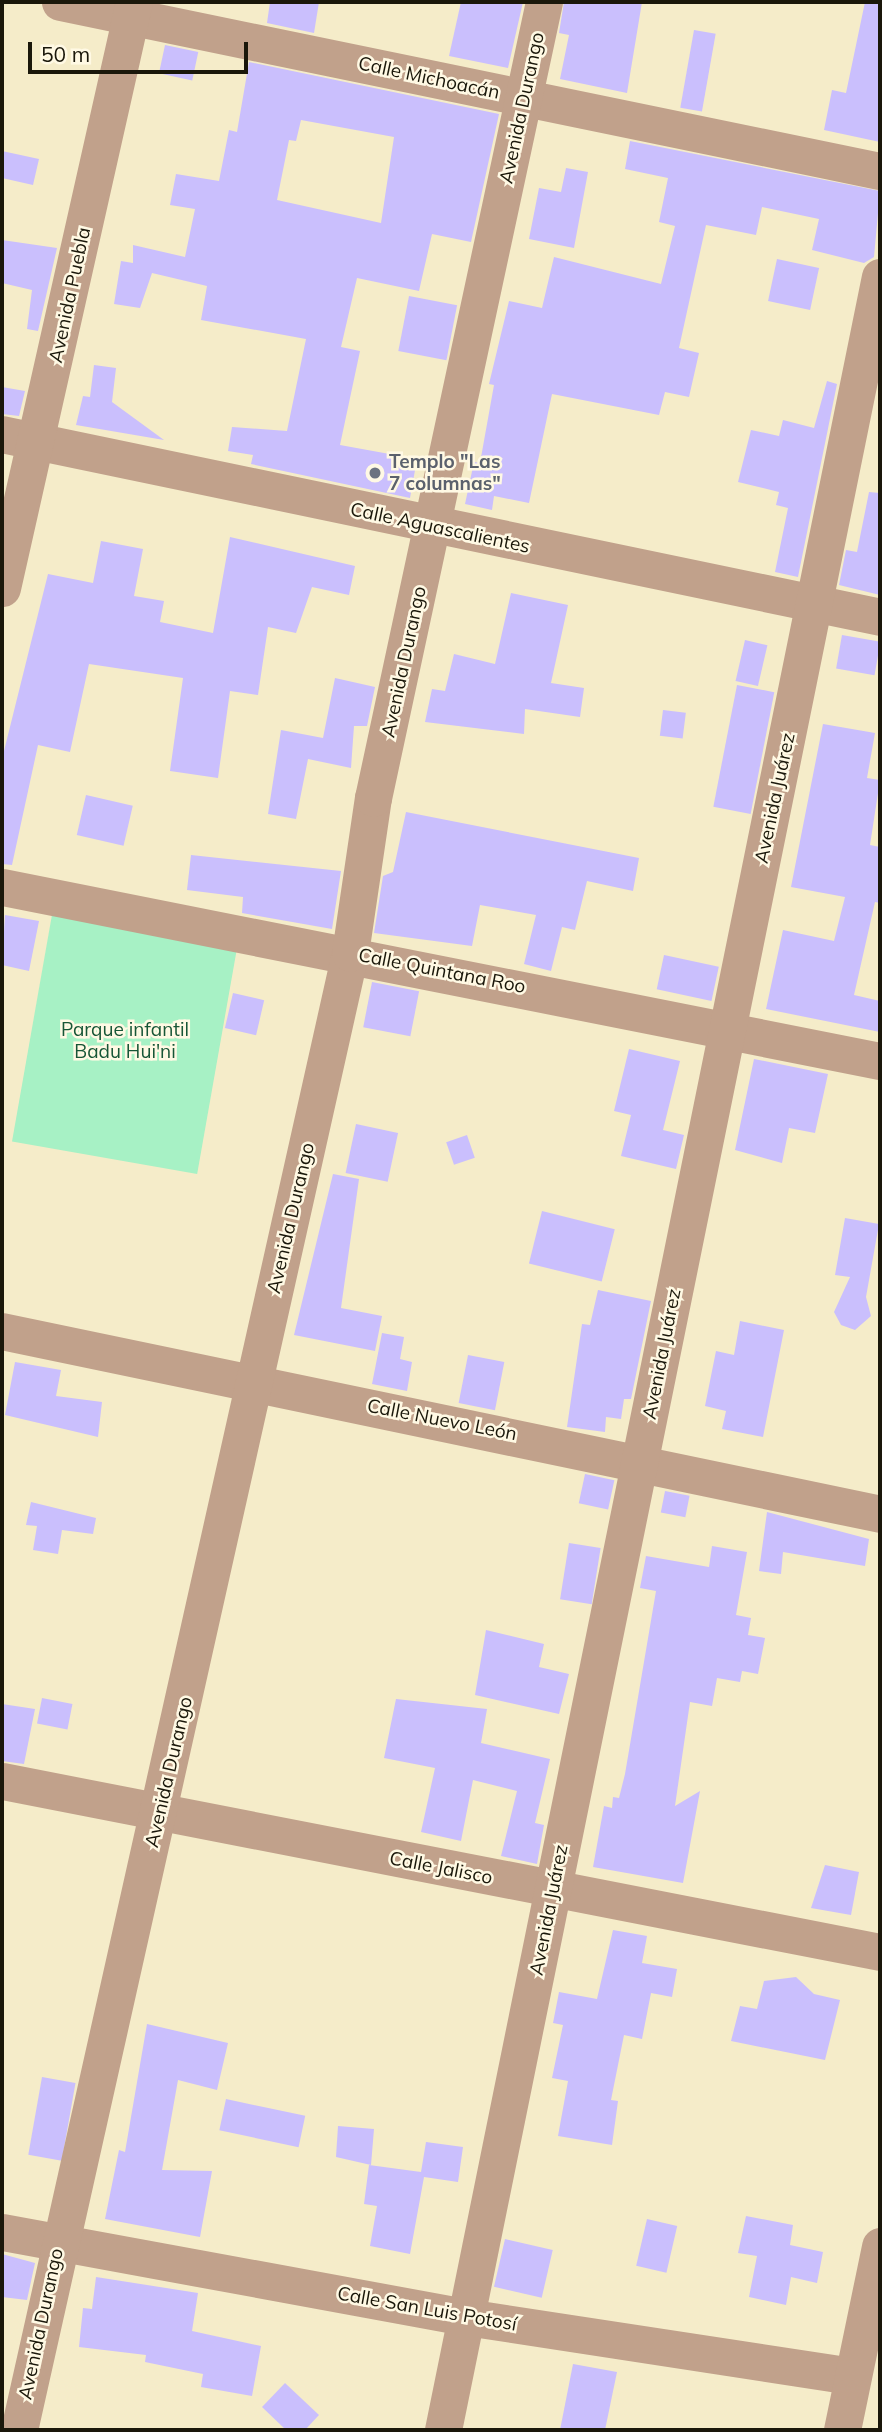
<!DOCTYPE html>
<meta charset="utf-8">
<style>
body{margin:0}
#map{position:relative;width:882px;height:2432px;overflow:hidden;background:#f5ecc9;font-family:Mulish,sans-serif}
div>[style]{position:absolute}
.green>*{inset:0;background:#a7f1c5;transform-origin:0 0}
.building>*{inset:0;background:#cabffd;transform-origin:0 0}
.minor>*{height:37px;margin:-18.5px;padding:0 18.5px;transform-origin:18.5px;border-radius:18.5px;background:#c1a18b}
.dots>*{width:19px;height:19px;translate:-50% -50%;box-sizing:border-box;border:4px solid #fff9e4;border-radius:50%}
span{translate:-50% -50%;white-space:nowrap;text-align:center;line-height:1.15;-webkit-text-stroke:5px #fff9e4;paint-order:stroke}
.street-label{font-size:19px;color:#1a170a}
.worship-label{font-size:19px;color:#5b616d;font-weight:700}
.left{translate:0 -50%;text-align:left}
.park-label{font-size:19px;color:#165636}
.frame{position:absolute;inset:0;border:4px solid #1a170a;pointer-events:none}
.scale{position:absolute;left:28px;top:42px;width:220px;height:32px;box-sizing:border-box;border:4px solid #1a170a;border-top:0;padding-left:9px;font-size:21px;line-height:24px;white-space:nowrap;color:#1a170a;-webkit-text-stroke:5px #fff9e4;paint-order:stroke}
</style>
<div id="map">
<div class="green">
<i style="left:53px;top:909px;width:188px;height:236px;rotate:10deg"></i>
</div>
<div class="building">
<i style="clip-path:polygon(270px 2px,319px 2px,314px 33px,267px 23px)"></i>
<i style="clip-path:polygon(461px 2px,523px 2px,508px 68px,449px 56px)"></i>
<i style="clip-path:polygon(564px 2px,642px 2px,627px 93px,560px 79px,569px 35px,559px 33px)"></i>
<i style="clip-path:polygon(865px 2px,880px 2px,880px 142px,824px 130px,832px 90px,846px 93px)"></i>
<i style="left:694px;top:30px;width:22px;height:79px;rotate:10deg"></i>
<i style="left:165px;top:45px;width:34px;height:29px;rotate:12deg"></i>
<i style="clip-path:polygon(evenodd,249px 62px,499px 114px,471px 242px,432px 234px,419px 291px,357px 278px,341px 347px,360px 351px,340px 445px,417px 459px,410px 498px,251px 464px,253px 455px,228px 451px,232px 427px,287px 431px,306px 339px,201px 320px,207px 286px,152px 273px,140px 308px,114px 304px,121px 261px,133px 263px,133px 245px,185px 257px,195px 209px,170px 205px,176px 174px,219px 181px,229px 130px,237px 132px,249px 62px,301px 120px,394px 137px,381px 223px,277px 200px,289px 140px,296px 141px,301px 120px)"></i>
<i style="clip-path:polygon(630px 141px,880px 191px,874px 257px,864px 263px,812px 250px,819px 219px,762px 207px,756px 235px,706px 225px,679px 348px,699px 353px,689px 397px,665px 392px,659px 415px,552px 394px,529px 503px,494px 496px,492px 510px,465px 504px,474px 462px,480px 463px,494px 385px,489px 384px,509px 301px,542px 308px,554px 257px,661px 284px,675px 226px,659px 222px,668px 178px,625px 169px)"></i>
<i style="clip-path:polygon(2px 151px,39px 159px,33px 185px,2px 178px)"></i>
<i style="clip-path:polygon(566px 168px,588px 172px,574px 248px,529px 239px,539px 188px,561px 192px)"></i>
<i style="clip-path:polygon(2px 240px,57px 248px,38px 331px,27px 329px,32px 290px,2px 283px)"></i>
<i style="left:777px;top:259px;width:43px;height:43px;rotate:12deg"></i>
<i style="left:409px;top:296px;width:49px;height:56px;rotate:11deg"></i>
<i style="clip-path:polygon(94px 365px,116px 368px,112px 402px,164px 440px,76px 425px,83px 396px,90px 397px)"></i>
<i style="clip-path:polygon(827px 381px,837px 384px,798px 577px,775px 572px,788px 508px,776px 505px,779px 492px,738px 482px,751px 430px,779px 436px,783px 420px,814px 428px)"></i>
<i style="clip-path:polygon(2px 387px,25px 391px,19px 416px,2px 414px)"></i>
<i style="clip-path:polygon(869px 492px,880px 493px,880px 595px,839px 585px,846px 550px,857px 552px)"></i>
<i style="clip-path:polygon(230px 537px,355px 566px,349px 595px,312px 587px,296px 633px,268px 627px,258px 695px,230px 691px,218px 778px,170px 771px,183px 678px,89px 664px,70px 752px,38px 745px,12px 865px,2px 864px,2px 759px,48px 574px,93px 583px,101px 541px,143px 549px,134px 596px,164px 601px,160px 622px,213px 633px)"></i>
<i style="clip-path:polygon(511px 593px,568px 605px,551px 683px,584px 688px,580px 717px,525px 709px,524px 734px,425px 722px,432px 689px,445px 691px,454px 654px,495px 664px)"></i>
<i style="left:842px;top:635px;width:39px;height:34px;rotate:10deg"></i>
<i style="left:745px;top:640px;width:23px;height:42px;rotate:13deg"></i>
<i style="clip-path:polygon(335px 678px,375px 687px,367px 726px,354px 726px,351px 768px,308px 759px,296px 819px,268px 814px,281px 730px,323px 738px)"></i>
<i style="left:737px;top:685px;width:38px;height:124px;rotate:11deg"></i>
<i style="left:663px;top:710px;width:23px;height:26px;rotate:7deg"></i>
<i style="clip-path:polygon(823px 724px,875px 733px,867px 778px,880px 780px,870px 845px,880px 847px,880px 903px,875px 902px,854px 995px,880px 1001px,880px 1032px,766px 1009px,783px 930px,834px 941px,845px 897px,791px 887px)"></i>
<i style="left:86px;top:795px;width:48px;height:41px;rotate:13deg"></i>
<i style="clip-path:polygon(406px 812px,639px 858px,633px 891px,587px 881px,575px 930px,562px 927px,551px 971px,524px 964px,536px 915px,480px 905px,472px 946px,374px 933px,383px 876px,393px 872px)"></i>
<i style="clip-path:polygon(191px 855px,341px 871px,332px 929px,242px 913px,243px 897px,187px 890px)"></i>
<i style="clip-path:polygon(5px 915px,39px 921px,29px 971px,2px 965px)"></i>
<i style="left:664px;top:955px;width:56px;height:35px;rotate:12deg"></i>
<i style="left:372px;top:982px;width:48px;height:46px;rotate:11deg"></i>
<i style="left:233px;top:993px;width:32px;height:36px;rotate:13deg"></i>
<i style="clip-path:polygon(629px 1049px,680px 1061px,663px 1130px,684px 1135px,676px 1169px,621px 1156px,631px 1115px,614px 1111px)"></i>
<i style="clip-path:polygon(754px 1059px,828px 1074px,815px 1133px,789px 1128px,782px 1163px,735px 1150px)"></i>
<i style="left:356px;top:1124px;width:43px;height:50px;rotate:12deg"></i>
<i style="left:467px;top:1135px;width:24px;height:22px;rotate:71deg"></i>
<i style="clip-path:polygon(333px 1174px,359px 1179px,341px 1308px,382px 1316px,375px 1351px,294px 1335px)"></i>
<i style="left:542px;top:1211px;width:75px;height:54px;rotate:14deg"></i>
<i style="clip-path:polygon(845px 1218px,879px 1224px,866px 1297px,871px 1316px,855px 1330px,841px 1325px,834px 1312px,850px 1277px,835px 1275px)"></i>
<i style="clip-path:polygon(598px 1290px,651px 1301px,631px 1399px,624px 1399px,621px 1419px,606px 1417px,605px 1432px,567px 1427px,582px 1324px,590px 1325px)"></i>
<i style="clip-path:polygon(740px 1321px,784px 1330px,763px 1437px,722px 1429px,726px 1411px,705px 1406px,716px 1351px,734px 1355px)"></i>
<i style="clip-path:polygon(382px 1333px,404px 1337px,400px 1359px,412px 1362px,407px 1391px,372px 1384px)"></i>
<i style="left:468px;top:1355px;width:37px;height:49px;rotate:11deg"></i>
<i style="clip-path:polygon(15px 1362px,61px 1370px,56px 1396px,102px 1402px,98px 1437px,5px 1415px)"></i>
<i style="left:585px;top:1474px;width:30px;height:30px;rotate:12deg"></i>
<i style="left:665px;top:1491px;width:25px;height:22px;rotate:11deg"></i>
<i style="clip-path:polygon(31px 1502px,96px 1518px,93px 1534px,62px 1530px,58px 1554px,33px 1550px,37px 1526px,26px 1525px)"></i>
<i style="clip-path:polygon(767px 1512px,869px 1539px,865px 1566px,783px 1552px,781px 1574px,759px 1571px)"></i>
<i style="left:569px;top:1543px;width:32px;height:57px;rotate:9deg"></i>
<i style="clip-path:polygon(712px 1546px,747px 1552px,736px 1615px,751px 1618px,748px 1635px,765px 1638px,758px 1674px,742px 1671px,740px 1682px,717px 1678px,712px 1706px,690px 1702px,675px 1806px,700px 1791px,683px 1883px,593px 1867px,604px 1806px,612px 1808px,613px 1797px,619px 1798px,625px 1774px,656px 1591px,640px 1588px,646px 1556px,709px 1567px)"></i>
<i style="clip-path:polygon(486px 1630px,544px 1644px,539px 1667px,569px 1674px,559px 1714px,475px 1695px)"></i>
<i style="left:42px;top:1698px;width:31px;height:26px;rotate:11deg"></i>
<i style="clip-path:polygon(396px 1699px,487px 1709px,481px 1743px,550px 1759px,535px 1823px,544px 1825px,537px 1864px,501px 1856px,517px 1791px,473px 1780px,461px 1841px,421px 1832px,435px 1768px,384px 1758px)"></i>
<i style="clip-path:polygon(2px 1704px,35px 1709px,24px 1764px,2px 1761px)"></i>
<i style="clip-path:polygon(825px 1865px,859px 1872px,851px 1915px,811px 1908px)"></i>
<i style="clip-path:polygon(613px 1930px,647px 1936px,642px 1963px,677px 1969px,672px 1997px,651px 1993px,642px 2039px,624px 2035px,611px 2100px,618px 2101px,612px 2145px,558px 2136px,568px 2081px,552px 2078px,563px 2025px,553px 2023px,559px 1992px,597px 1999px)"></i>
<i style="clip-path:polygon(796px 1977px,814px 1994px,840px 2000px,825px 2060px,731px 2041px,740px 2006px,757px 2009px,764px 1981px)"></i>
<i style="clip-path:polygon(147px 2024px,228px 2043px,217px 2090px,178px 2080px,162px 2170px,212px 2171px,200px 2237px,105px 2219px,119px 2150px,125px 2152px)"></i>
<i style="left:42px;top:2077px;width:34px;height:79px;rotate:10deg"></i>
<i style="left:226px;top:2099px;width:81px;height:32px;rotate:12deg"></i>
<i style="clip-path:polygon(338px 2126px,374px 2129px,371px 2165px,336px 2157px)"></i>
<i style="clip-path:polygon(426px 2142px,463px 2147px,458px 2182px,424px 2177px,410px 2254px,370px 2246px,377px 2206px,364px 2204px,369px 2165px,421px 2172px)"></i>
<i style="clip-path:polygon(746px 2216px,793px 2225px,790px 2245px,823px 2252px,817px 2283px,791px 2277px,786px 2305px,749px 2297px,757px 2256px,738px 2253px)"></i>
<i style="left:647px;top:2219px;width:31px;height:48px;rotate:13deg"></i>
<i style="left:505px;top:2239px;width:49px;height:49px;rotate:13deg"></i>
<i style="clip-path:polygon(2px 2254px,35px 2263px,27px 2300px,2px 2297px)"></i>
<i style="clip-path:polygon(96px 2277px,198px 2293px,192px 2331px,261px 2346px,252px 2396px,201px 2387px,203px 2374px,145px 2362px,146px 2355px,79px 2347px,83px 2308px,92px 2309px)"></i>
<i style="clip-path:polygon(573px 2364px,617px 2372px,605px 2430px,560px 2430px)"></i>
<i style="clip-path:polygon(285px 2383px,319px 2415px,305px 2430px,286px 2430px,262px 2407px)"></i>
</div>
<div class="minor">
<i style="left:60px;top:2px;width:837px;rotate:11.65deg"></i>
<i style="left:2px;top:434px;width:897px;rotate:11.77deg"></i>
<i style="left:2px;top:588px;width:601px;rotate:-77.31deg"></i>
<i style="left:2px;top:887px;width:895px;rotate:11.21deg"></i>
<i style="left:2px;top:1331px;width:897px;rotate:11.77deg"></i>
<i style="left:2px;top:1781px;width:894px;rotate:11.02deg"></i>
<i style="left:2px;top:2232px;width:472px;rotate:10.4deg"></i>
<i style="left:466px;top:2317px;width:391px;rotate:8.7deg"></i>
<i style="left:19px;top:2430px;width:1514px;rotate:-77.37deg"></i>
<i style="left:350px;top:953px;width:157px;rotate:-81.6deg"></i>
<i style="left:373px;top:798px;width:814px;rotate:-77.88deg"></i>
<i style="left:443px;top:2430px;width:2197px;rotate:-78.53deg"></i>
<i style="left:842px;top:2430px;width:188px;rotate:-78.3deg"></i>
</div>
<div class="dots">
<i style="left:375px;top:473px;background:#6b7280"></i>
</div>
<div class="street-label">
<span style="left:429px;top:78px;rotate:12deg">Calle Michoacán</span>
<span style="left:522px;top:108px;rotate:-78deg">Avenida Durango</span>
<span style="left:70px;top:295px;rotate:-78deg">Avenida Puebla</span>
<span style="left:440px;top:528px;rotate:12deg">Calle Aguascalientes</span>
<span style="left:404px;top:662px;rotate:-78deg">Avenida Durango</span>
<span style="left:775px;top:798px;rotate:-78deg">Avenida Juárez</span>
<span style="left:442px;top:971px;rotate:11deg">Calle Quintana Roo</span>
<span style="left:291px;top:1218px;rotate:-77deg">Avenida Durango</span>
<span style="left:662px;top:1354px;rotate:-79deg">Avenida Juárez</span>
<span style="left:442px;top:1420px;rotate:11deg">Calle Nuevo León</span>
<span style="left:169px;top:1772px;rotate:-77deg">Avenida Durango</span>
<span style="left:441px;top:1868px;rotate:11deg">Calle Jalisco</span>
<span style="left:549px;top:1910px;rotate:-79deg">Avenida Juárez</span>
<span style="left:427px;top:2309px;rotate:10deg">Calle San Luis Potosí</span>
<span style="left:41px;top:2324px;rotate:-78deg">Avenida Durango</span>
</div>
<div class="worship-label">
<span class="left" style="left:389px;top:473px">Templo "Las<br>7 columnas"</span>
</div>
<div class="park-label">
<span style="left:125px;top:1041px">Parque infantil<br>Badu Hui'ni</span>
</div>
<div class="frame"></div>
<div class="scale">50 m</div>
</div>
